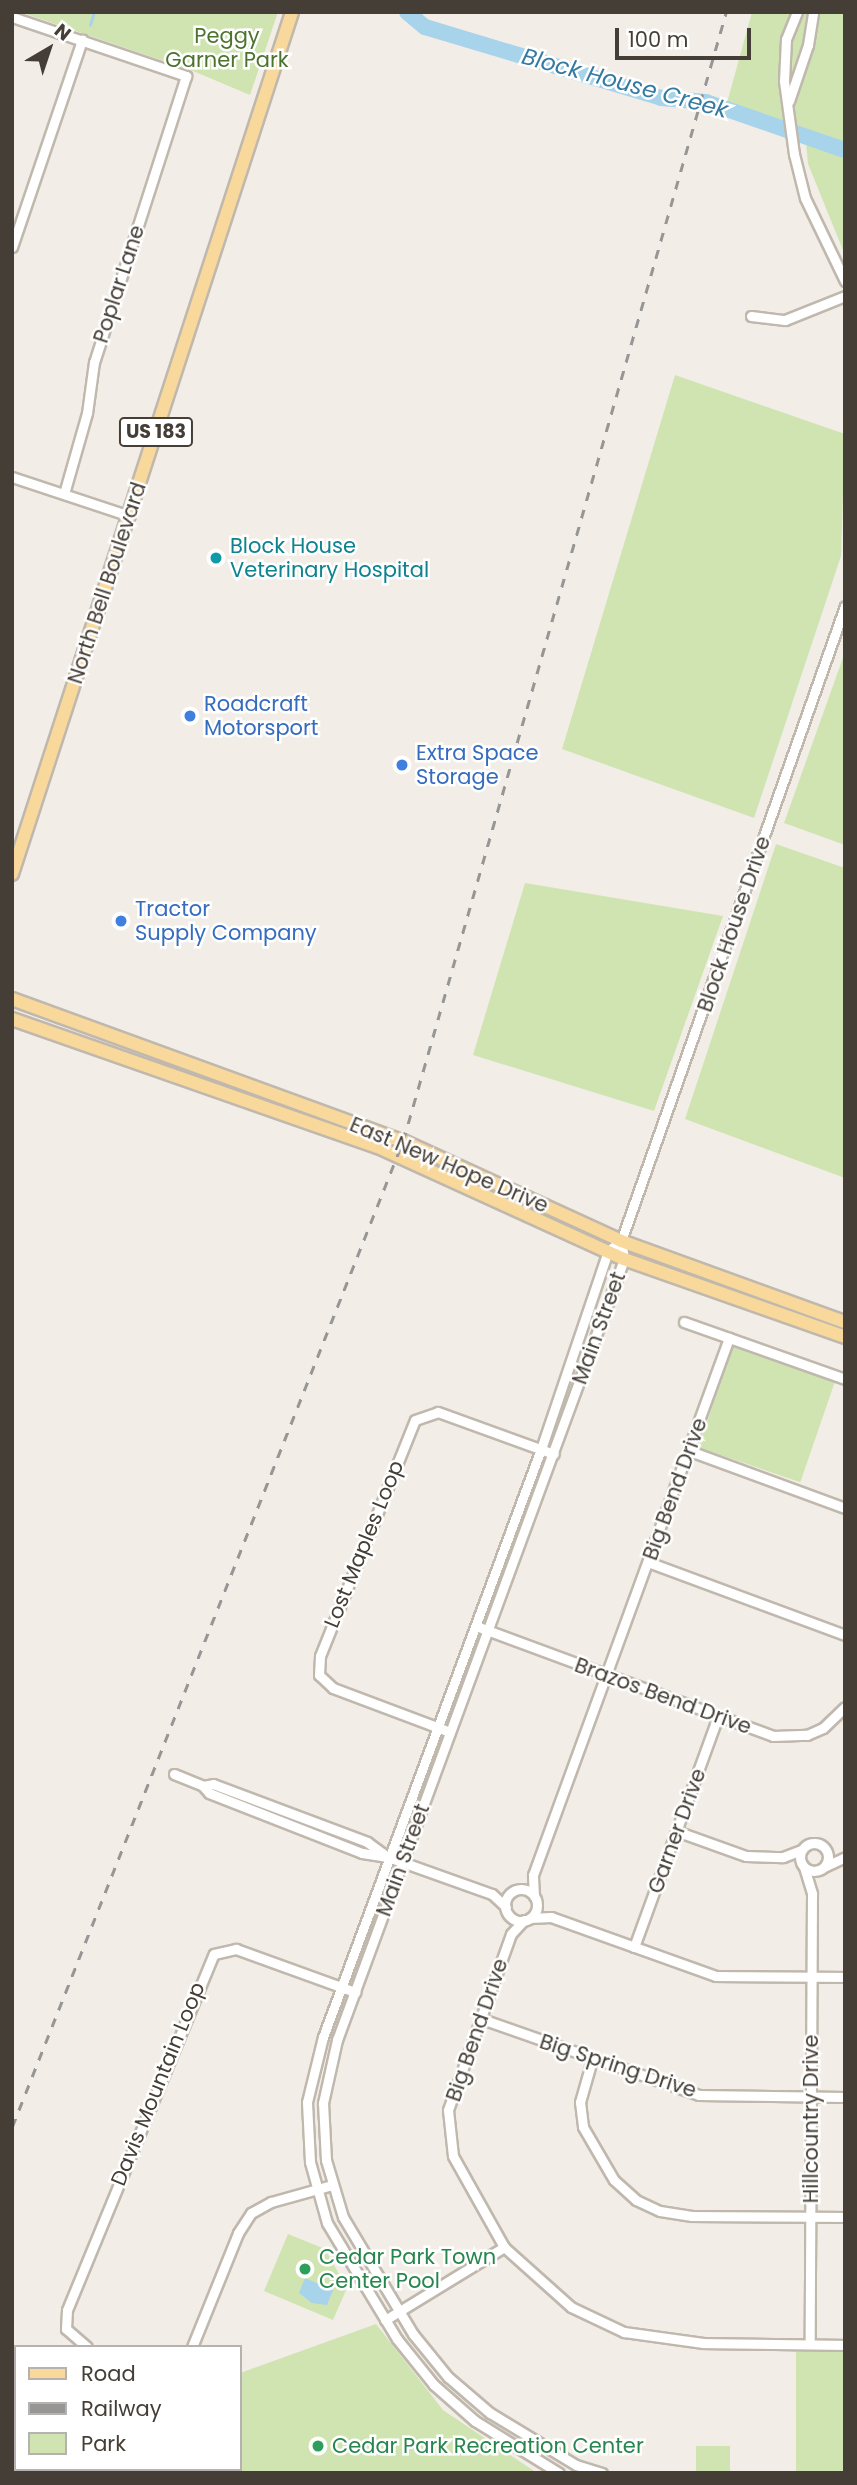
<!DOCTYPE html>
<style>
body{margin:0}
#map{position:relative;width:857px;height:2485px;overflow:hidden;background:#f2eee7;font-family:Poppins,sans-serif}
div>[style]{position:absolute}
.green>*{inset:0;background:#d0e4b2;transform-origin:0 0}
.water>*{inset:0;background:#a7d3eb}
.stream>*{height:2.5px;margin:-1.25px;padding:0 1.25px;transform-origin:1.25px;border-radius:1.25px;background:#a7d3eb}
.river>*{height:16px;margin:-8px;padding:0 8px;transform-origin:8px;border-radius:8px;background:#a7d3eb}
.roads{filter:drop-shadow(2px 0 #c0b8ad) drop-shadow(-2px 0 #c0b8ad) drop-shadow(0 2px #c0b8ad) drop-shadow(0 -2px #c0b8ad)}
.minor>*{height:9px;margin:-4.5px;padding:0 4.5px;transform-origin:4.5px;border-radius:4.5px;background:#fff}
.minor>.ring{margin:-4.5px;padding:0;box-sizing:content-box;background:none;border:9px solid #fff;border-radius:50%}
.major>*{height:12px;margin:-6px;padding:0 6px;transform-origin:6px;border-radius:6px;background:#f8d89b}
.rail>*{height:2.5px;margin-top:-1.25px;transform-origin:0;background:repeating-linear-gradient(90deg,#969696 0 9px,transparent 0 18px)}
.dots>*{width:19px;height:19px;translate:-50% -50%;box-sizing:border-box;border:4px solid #fff;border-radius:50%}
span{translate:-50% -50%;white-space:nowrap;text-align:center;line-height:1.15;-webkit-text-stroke:5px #fff;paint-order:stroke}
.shield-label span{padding:2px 5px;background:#fff;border:2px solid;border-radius:5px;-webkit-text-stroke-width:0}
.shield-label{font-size:19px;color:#453e36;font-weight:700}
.park-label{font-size:21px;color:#4c732d}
.street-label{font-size:21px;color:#453e36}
.culture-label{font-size:21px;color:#0d838f}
.left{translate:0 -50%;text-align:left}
.shop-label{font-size:21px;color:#366cbe}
.leisure-label{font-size:21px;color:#27864d}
.water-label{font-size:23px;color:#347aa2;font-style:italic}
.frame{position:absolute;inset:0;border:14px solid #453e36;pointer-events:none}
.legend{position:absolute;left:14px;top:2345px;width:228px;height:126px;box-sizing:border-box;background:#fff;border:2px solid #b5b2af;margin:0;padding:9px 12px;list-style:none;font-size:21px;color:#453e36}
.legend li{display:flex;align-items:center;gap:14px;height:35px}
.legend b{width:35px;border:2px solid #b5b2af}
.north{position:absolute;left:14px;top:14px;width:70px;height:70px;-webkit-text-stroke:5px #fff;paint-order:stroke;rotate:39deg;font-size:19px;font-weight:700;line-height:28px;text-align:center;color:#453e36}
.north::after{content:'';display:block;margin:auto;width:24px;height:32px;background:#453e36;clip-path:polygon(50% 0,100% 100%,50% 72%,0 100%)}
.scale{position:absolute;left:615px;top:28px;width:136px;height:32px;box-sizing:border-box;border:4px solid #453e36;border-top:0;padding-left:9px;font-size:21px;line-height:24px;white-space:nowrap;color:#453e36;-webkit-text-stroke:5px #fff;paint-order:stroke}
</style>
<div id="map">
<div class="green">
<i style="clip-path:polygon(20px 12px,278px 12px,250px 95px,193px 71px)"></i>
<i style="clip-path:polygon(752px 12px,845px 12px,845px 255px,808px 164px,805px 133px,725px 110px)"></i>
<i style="clip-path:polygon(675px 375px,845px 434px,841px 556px,754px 818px,562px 749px)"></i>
<i style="clip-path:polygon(845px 652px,845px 845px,784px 823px)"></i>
<i style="clip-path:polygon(776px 844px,845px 868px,845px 1178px,685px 1119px)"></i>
<i style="clip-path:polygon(525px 883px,723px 916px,654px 1111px,473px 1055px)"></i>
<i style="left:733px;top:1346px;width:108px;height:107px;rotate:19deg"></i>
<i style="clip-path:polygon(288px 2234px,325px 2249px,347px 2288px,333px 2320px,264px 2291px)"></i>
<i style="clip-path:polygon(376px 2324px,443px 2410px,537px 2473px,12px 2473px,12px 2351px,16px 2469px,240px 2469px,240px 2373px)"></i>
<i style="left:796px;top:2352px;width:49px;height:121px"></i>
<i style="left:696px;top:2446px;width:34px;height:27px"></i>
</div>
<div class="water">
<i style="clip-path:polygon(305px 2278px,333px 2290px,327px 2305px,312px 2303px,299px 2293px)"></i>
</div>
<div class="stream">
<i style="left:90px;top:25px;width:14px;rotate:-73deg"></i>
</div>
<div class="river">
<i style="left:407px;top:12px;width:23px;rotate:40deg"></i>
<i style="left:425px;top:27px;width:246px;rotate:16.7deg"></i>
<i style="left:661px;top:98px;width:45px;rotate:5.1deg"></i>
<i style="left:706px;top:102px;width:147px;rotate:19.1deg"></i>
</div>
<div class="roads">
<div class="minor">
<i style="left:797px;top:12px;width:29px;rotate:112deg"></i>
<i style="left:786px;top:39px;width:42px;rotate:92.7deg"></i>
<i style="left:784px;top:81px;width:74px;rotate:82.2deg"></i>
<i style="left:794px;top:154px;width:45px;rotate:76deg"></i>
<i style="left:805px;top:198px;width:92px;rotate:64.3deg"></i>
<i style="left:12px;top:17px;width:184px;rotate:18.7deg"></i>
<i style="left:186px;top:76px;width:300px;rotate:107.8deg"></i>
<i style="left:94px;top:362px;width:51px;rotate:97.8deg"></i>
<i style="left:87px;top:413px;width:84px;rotate:105.9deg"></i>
<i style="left:789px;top:101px;width:59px;rotate:-71.3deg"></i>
<i style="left:808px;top:45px;width:33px;rotate:-81deg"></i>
<i style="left:12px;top:247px;width:219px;rotate:-71.3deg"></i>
<i style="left:751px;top:316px;width:34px;rotate:7deg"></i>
<i style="left:785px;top:320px;width:65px;rotate:-21.8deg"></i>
<i style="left:12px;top:477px;width:124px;rotate:18.3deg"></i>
<i style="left:684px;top:1322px;width:171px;rotate:19.5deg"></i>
<i style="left:690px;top:1451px;width:165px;rotate:20.2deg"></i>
<i style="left:648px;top:1562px;width:210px;rotate:20.3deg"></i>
<i style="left:476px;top:1626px;width:317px;rotate:20.3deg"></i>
<i style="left:773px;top:1736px;width:34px;rotate:-2deg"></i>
<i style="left:807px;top:1735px;width:17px;rotate:-24deg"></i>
<i style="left:823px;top:1728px;width:30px;rotate:-44deg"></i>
<i style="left:450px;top:1732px;width:125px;rotate:-159.4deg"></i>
<i style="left:333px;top:1688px;width:19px;rotate:-137deg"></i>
<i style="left:319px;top:1675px;width:19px;rotate:-87deg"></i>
<i style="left:320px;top:1656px;width:254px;rotate:-68.1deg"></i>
<i style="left:415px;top:1420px;width:24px;rotate:-19deg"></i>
<i style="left:438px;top:1412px;width:123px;rotate:19.9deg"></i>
<i style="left:174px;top:1774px;width:31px;rotate:22deg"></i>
<i style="left:203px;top:1786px;width:9px;rotate:49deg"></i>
<i style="left:209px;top:1793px;width:164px;rotate:21.4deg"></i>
<i style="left:362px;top:1853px;width:26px;rotate:9deg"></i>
<i style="left:388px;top:1857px;width:110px;rotate:19.6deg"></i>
<i style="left:492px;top:1894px;width:19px;rotate:43deg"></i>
<i style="left:203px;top:1786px;width:10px;rotate:-11deg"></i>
<i style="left:213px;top:1784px;width:165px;rotate:20.6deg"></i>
<i style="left:367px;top:1842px;width:24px;rotate:36deg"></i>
<i style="left:676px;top:1831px;width:74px;rotate:19.7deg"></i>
<i style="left:746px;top:1856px;width:37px;rotate:2deg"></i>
<i style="left:783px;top:1857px;width:19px;rotate:-21deg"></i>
<i class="ring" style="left:800px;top:1843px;width:19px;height:19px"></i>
<i style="left:804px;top:1867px;width:28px;rotate:73deg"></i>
<i style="left:812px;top:1894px;width:449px;rotate:90.3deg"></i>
<i style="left:824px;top:1867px;width:23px;rotate:-25deg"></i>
<i class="ring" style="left:505px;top:1889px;width:23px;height:23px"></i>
<i style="left:534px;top:1896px;width:21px;rotate:-93deg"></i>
<i style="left:533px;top:1875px;width:572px;rotate:-69.95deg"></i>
<i style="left:530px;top:1918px;width:21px;rotate:-3deg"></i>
<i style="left:551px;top:1917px;width:175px;rotate:19.7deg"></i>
<i style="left:716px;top:1976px;width:129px;rotate:0.4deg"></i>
<i style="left:524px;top:1920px;width:19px;rotate:133deg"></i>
<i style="left:511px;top:1934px;width:187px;rotate:109.7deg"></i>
<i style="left:448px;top:2110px;width:46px;rotate:83.8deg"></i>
<i style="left:453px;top:2156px;width:104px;rotate:60.7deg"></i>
<i style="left:504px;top:2247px;width:90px;rotate:41.8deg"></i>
<i style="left:571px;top:2307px;width:59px;rotate:25.3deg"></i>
<i style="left:624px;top:2332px;width:80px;rotate:7.9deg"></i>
<i style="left:703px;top:2343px;width:142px;rotate:0.8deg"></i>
<i style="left:634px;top:1947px;width:246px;rotate:-70deg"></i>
<i style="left:479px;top:2018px;width:233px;rotate:19.3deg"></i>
<i style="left:699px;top:2095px;width:146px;rotate:0.8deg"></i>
<i style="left:592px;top:2060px;width:44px;rotate:105.9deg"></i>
<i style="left:580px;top:2102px;width:25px;rotate:83deg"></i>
<i style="left:583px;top:2127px;width:61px;rotate:59.7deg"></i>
<i style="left:614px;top:2180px;width:30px;rotate:42deg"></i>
<i style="left:636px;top:2200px;width:26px;rotate:25deg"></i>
<i style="left:660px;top:2211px;width:32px;rotate:9deg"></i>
<i style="left:692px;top:2216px;width:153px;rotate:0.4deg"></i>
<i style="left:385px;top:2320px;width:140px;rotate:-31.5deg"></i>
<i style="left:87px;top:2347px;width:28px;rotate:-139deg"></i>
<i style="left:66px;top:2329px;width:19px;rotate:-87deg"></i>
<i style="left:67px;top:2310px;width:385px;rotate:-67.6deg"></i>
<i style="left:214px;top:1954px;width:23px;rotate:-13deg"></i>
<i style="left:236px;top:1949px;width:127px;rotate:19.9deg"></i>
<i style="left:192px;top:2347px;width:123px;rotate:-68deg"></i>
<i style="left:238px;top:2233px;width:24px;rotate:-57deg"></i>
<i style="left:251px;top:2213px;width:23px;rotate:-29deg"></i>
<i style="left:271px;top:2202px;width:63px;rotate:-15.6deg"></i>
<i style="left:559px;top:2473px;width:99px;rotate:-148.2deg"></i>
<i style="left:475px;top:2421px;width:55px;rotate:-138.7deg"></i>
<i style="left:434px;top:2385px;width:59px;rotate:-128.8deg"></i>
<i style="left:397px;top:2339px;width:135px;rotate:-121.1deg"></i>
<i style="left:327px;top:2223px;width:63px;rotate:-105.6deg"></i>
<i style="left:310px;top:2162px;width:60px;rotate:-92.9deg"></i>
<i style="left:307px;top:2102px;width:67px;rotate:-76.2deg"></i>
<i style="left:323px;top:2037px;width:627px;rotate:-69.66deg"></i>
<i style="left:541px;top:1449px;width:209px;rotate:-71.3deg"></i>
<i style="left:608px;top:1251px;width:16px;rotate:-38deg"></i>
<i style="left:602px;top:2473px;width:27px;rotate:-163deg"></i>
<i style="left:576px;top:2465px;width:100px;rotate:-148.8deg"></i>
<i style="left:490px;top:2413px;width:55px;rotate:-139.4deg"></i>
<i style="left:448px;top:2377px;width:55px;rotate:-129.1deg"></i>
<i style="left:413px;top:2334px;width:136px;rotate:-120.9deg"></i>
<i style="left:343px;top:2217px;width:59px;rotate:-106.6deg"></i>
<i style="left:326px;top:2160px;width:57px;rotate:-93deg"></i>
<i style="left:323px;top:2103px;width:65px;rotate:-77.5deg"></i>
<i style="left:337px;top:2040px;width:832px;rotate:-69.82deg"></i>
<i style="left:624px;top:1259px;width:18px;rotate:-99deg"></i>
<i style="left:621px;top:1241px;width:673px;rotate:-70.57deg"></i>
</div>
<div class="major">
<i style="left:12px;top:874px;width:906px;rotate:-72deg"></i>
<i style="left:12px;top:999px;width:416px;rotate:20deg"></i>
<i style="left:403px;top:1141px;width:240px;rotate:24.6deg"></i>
<i style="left:621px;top:1241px;width:238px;rotate:19.9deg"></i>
<i style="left:12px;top:1019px;width:388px;rotate:19.3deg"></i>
<i style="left:378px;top:1147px;width:270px;rotate:24.5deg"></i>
<i style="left:624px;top:1259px;width:234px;rotate:19.4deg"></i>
</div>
</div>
<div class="rail">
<i style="left:12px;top:2127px;width:1061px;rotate:-68.37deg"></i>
<i style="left:403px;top:1141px;width:1174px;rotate:-74.03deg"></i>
</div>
<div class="dots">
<i style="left:216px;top:558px;background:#0f9aa8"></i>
<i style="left:190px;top:716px;background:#3f7fe0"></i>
<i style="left:402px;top:765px;background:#3f7fe0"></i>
<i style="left:121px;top:921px;background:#3f7fe0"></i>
<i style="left:305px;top:2269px;background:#2e9e5b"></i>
<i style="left:318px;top:2446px;background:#2e9e5b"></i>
</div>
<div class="shield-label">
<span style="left:156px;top:432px">US 183</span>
</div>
<div class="park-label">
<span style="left:227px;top:48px">Peggy<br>Garner Park</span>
</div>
<div class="street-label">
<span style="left:119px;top:284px;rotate:-72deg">Poplar Lane</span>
<span style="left:107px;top:583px;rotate:-72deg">North Bell Boulevard</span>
<span style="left:734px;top:924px;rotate:-71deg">Block House Drive</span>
<span style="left:449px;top:1165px;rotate:23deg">East New Hope Drive</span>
<span style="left:599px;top:1328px;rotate:-70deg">Main Street</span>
<span style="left:675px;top:1489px;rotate:-70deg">Big Bend Drive</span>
<span style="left:364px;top:1544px;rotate:-68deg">Lost Maples Loop</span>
<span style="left:663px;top:1696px;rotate:20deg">Brazos Bend Drive</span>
<span style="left:677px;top:1831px;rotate:-70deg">Garner Drive</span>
<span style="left:403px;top:1860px;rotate:-70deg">Main Street</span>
<span style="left:477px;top:2030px;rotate:-71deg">Big Bend Drive</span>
<span style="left:618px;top:2066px;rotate:18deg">Big Spring Drive</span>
<span style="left:158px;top:2084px;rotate:-68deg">Davis Mountain Loop</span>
<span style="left:811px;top:2119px;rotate:-90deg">Hillcountry Drive</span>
</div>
<div class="culture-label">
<span class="left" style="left:230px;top:558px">Block House<br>Veterinary Hospital</span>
</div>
<div class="shop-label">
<span class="left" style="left:204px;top:716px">Roadcraft<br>Motorsport</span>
<span class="left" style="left:416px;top:765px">Extra Space<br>Storage</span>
<span class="left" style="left:135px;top:921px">Tractor<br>Supply Company</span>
</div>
<div class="leisure-label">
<span class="left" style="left:319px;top:2269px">Cedar Park Town<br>Center Pool</span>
<span class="left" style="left:332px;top:2446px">Cedar Park Recreation Center</span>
</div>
<div class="water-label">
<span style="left:625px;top:83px;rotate:15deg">Block House Creek</span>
</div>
<div class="frame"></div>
<ul class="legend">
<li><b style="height:9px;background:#f8d89b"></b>Road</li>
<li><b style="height:9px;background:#969696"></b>Railway</li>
<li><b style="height:19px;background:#d0e4b2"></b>Park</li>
</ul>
<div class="north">N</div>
<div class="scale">100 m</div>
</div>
